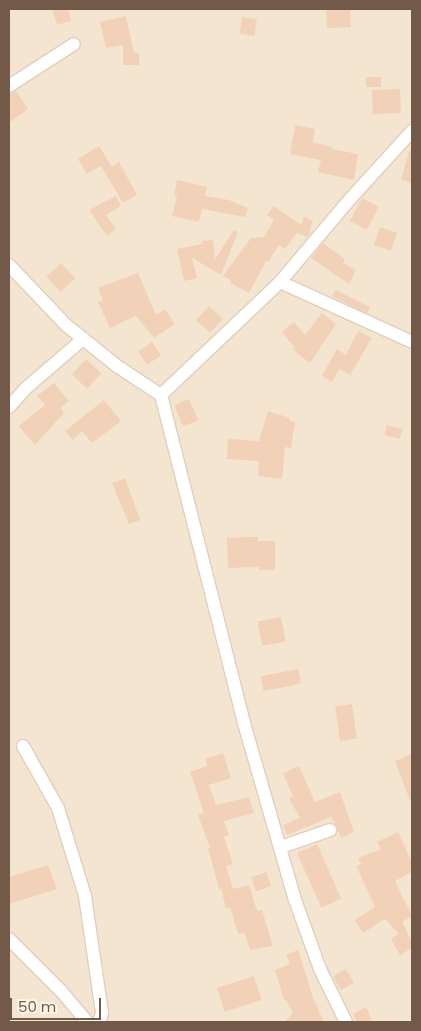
<!DOCTYPE html>
<style>
body{margin:0}
#map{position:relative;width:421px;height:1031px;overflow:hidden;background:#fcf3e1;font-family:Poppins,sans-serif}
div>[style]{position:absolute}
.residential>*{inset:0;background:#f3e5d0;transform-origin:0 0}
.building>*{inset:0;background:#f1d2b9;transform-origin:0 0}
.roads{filter:drop-shadow(1px 0 #e0cfbd) drop-shadow(-1px 0 #e0cfbd) drop-shadow(0 1px #e0cfbd) drop-shadow(0 -1px #e0cfbd)}
.street>*{height:12px;margin:-6px;padding:0 6px;transform-origin:6px;border-radius:6px;background:#fff}
span{translate:-50% -50%;white-space:nowrap;text-align:center;line-height:1.15;-webkit-text-stroke:4.5px #fff7e7;paint-order:stroke}
.frame{position:absolute;inset:0;border:10px solid #725948;pointer-events:none}
.scale{position:absolute;left:10px;top:998px;width:91px;height:22px;box-sizing:border-box;border:2px solid #725948;border-top:0;padding-left:6px;font-size:15px;line-height:18px;white-space:nowrap;color:#725948;-webkit-text-stroke:4px #fff7e7;paint-order:stroke}
</style>
<div id="map">
<div class="residential">
<i style="left:9px;top:9px;width:403px;height:1013px"></i>
</div>
<div class="building">
<i style="clip-path:polygon(52px 9px,68px 9px,71px 21px,57px 25px)"></i>
<i style="left:350px;top:9px;width:18px;height:24px;rotate:87deg"></i>
<i style="clip-path:polygon(126px 16px,134px 53px,139px 53px,139px 65px,123px 65px,123px 45px,106px 48px,100px 22px)"></i>
<i style="left:242px;top:17px;width:15px;height:17px;rotate:8deg"></i>
<i style="left:366px;top:77px;width:15px;height:10px"></i>
<i style="left:400px;top:89px;width:24px;height:28px;rotate:88deg"></i>
<i style="clip-path:polygon(16px 91px,28px 109px,9px 123px,9px 94px)"></i>
<i style="clip-path:polygon(295px 125px,315px 129px,313px 142px,332px 147px,331px 149px,358px 154px,354px 180px,318px 172px,321px 160px,290px 154px)"></i>
<i style="clip-path:polygon(99px 146px,112px 167px,119px 162px,137px 195px,123px 203px,101px 166px,87px 174px,78px 159px)"></i>
<i style="clip-path:polygon(409px 151px,412px 152px,412px 183px,401px 180px)"></i>
<i style="clip-path:polygon(177px 180px,207px 187px,205px 196px,229px 200px,248px 208px,245px 217px,202px 209px,199px 222px,172px 216px,177px 196px,174px 195px)"></i>
<i style="clip-path:polygon(116px 196px,121px 206px,106px 215px,116px 229px,107px 236px,89px 210px)"></i>
<i style="left:362px;top:198px;width:19px;height:26px;rotate:28deg"></i>
<i style="clip-path:polygon(274px 206px,301px 225px,304px 217px,313px 221px,309px 231px,311px 232px,307px 237px,297px 233px,285px 249px,279px 245px,268px 262px,266px 261px,249px 293px,230px 283px,231px 280px,223px 276px,251px 238px,264px 237px,274px 220px,267px 215px)"></i>
<i style="left:380px;top:227px;width:18px;height:19px;rotate:19deg"></i>
<i style="clip-path:polygon(234px 230px,238px 232px,221px 275px,192px 258px,197px 278px,184px 281px,177px 249px,202px 244px,202px 241px,213px 240px,215px 259px)"></i>
<i style="clip-path:polygon(323px 243px,345px 259px,343px 263px,356px 270px,349px 284px,311px 258px)"></i>
<i style="left:61px;top:263px;width:21px;height:20px;rotate:47deg"></i>
<i style="clip-path:polygon(138px 273px,156px 315px,165px 309px,175px 324px,154px 338px,136px 316px,110px 328px,98px 302px,103px 300px,98px 288px)"></i>
<i style="left:335px;top:290px;width:39px;height:7px;rotate:26deg"></i>
<i style="left:209px;top:306px;width:19px;height:19px;rotate:43deg"></i>
<i style="clip-path:polygon(322px 313px,336px 324px,310px 363px,293px 350px,295px 348px,282px 332px,294px 322px,305px 335px)"></i>
<i style="clip-path:polygon(358px 331px,372px 338px,350px 375px,339px 369px,332px 382px,322px 376px,337px 349px,346px 355px)"></i>
<i style="left:152px;top:342px;width:16px;height:17px;rotate:55deg"></i>
<i style="left:86px;top:359px;width:21px;height:21px;rotate:43deg"></i>
<i style="clip-path:polygon(54px 383px,69px 401px,60px 408px,64px 413px,35px 445px,19px 426px,45px 405px,37px 396px)"></i>
<i style="left:189px;top:399px;width:23px;height:16px;rotate:67deg"></i>
<i style="clip-path:polygon(104px 400px,121px 421px,92px 443px,82px 431px,73px 440px,65px 431px)"></i>
<i style="clip-path:polygon(268px 411px,290px 418px,290px 421px,295px 422px,291px 448px,285px 447px,282px 479px,258px 476px,259px 461px,227px 459px,228px 439px,259px 441px)"></i>
<i style="left:387px;top:425px;width:16px;height:10px;rotate:15deg"></i>
<i style="clip-path:polygon(125px 478px,140px 520px,129px 524px,112px 483px)"></i>
<i style="clip-path:polygon(247px 537px,258px 537px,258px 541px,275px 541px,275px 570px,259px 570px,259px 567px,228px 568px,227px 538px)"></i>
<i style="left:281px;top:617px;width:25px;height:24px;rotate:79deg"></i>
<i style="left:298px;top:669px;width:15px;height:38px;rotate:79deg"></i>
<i style="left:352px;top:704px;width:35px;height:17px;rotate:82deg"></i>
<i style="clip-path:polygon(223px 753px,231px 778px,209px 785px,216px 805px,249px 797px,254px 813px,224px 821px,229px 835px,224px 837px,233px 864px,226px 866px,233px 889px,249px 885px,257px 911px,262px 910px,273px 946px,250px 950px,244px 932px,238px 934px,230px 907px,226px 908px,221px 889px,219px 889px,208px 848px,210px 848px,198px 815px,204px 813px,190px 772px,207px 766px,205px 759px)"></i>
<i style="clip-path:polygon(412px 754px,412px 802px,411px 803px,395px 761px)"></i>
<i style="clip-path:polygon(299px 766px,315px 802px,340px 792px,354px 832px,341px 838px,337px 827px,331px 817px,287px 835px,283px 825px,300px 818px,289px 798px,293px 796px,283px 773px)"></i>
<i style="clip-path:polygon(398px 832px,412px 862px,412px 872px,395px 881px,412px 916px,402px 922px,412px 942px,412px 948px,400px 955px,391px 939px,399px 934px,385px 919px,363px 933px,355px 920px,375px 907px,356px 866px,361px 864px,358px 858px,381px 849px,377px 842px)"></i>
<i style="left:317px;top:844px;width:60px;height:22px;rotate:66deg"></i>
<i style="clip-path:polygon(48px 865px,57px 889px,9px 904px,9px 877px)"></i>
<i style="left:266px;top:872px;width:15px;height:16px;rotate:70deg"></i>
<i style="clip-path:polygon(298px 950px,313px 998px,324px 1022px,285px 1022px,293px 1013px,286px 1000px,284px 1000px,275px 970px,290px 964px,286px 955px)"></i>
<i style="left:346px;top:969px;width:16px;height:15px;rotate:60deg"></i>
<i style="left:254px;top:976px;width:25px;height:39px;rotate:72deg"></i>
<i style="clip-path:polygon(366px 1007px,373px 1022px,357px 1022px,353px 1014px)"></i>
</div>
<div class="roads">
<div class="street">
<i style="left:9px;top:86px;width:77px;rotate:-32.9deg"></i>
<i style="left:9px;top:265px;width:83px;rotate:46.5deg"></i>
<i style="left:66px;top:325px;width:65px;rotate:38.8deg"></i>
<i style="left:117px;top:366px;width:53px;rotate:33.4deg"></i>
<i style="left:280px;top:282px;width:145px;rotate:24.4deg"></i>
<i style="left:9px;top:407px;width:24px;rotate:-48deg"></i>
<i style="left:25px;top:389px;width:77px;rotate:-40.8deg"></i>
<i style="left:23px;top:746px;width:71px;rotate:60.6deg"></i>
<i style="left:58px;top:808px;width:92px;rotate:72.9deg"></i>
<i style="left:85px;top:896px;width:118px;rotate:81.7deg"></i>
<i style="left:102px;top:1013px;width:9px;rotate:108deg"></i>
<i style="left:281px;top:847px;width:52px;rotate:-19.1deg"></i>
<i style="left:9px;top:939px;width:75px;rotate:45deg"></i>
<i style="left:62px;top:992px;width:39px;rotate:50deg"></i>
<i style="left:346px;top:1022px;width:59px;rotate:-116.1deg"></i>
<i style="left:320px;top:969px;width:73px;rotate:-109.9deg"></i>
<i style="left:295px;top:900px;width:184px;rotate:-106.1deg"></i>
<i style="left:244px;top:723px;width:338px;rotate:-104.2deg"></i>
<i style="left:161px;top:395px;width:164px;rotate:-43.5deg"></i>
<i style="left:280px;top:282px;width:110px;rotate:-49.8deg"></i>
<i style="left:351px;top:198px;width:91px;rotate:-47.7deg"></i>
</div>
</div>
<div class="frame"></div>
<div class="scale">50 m</div>
</div>
